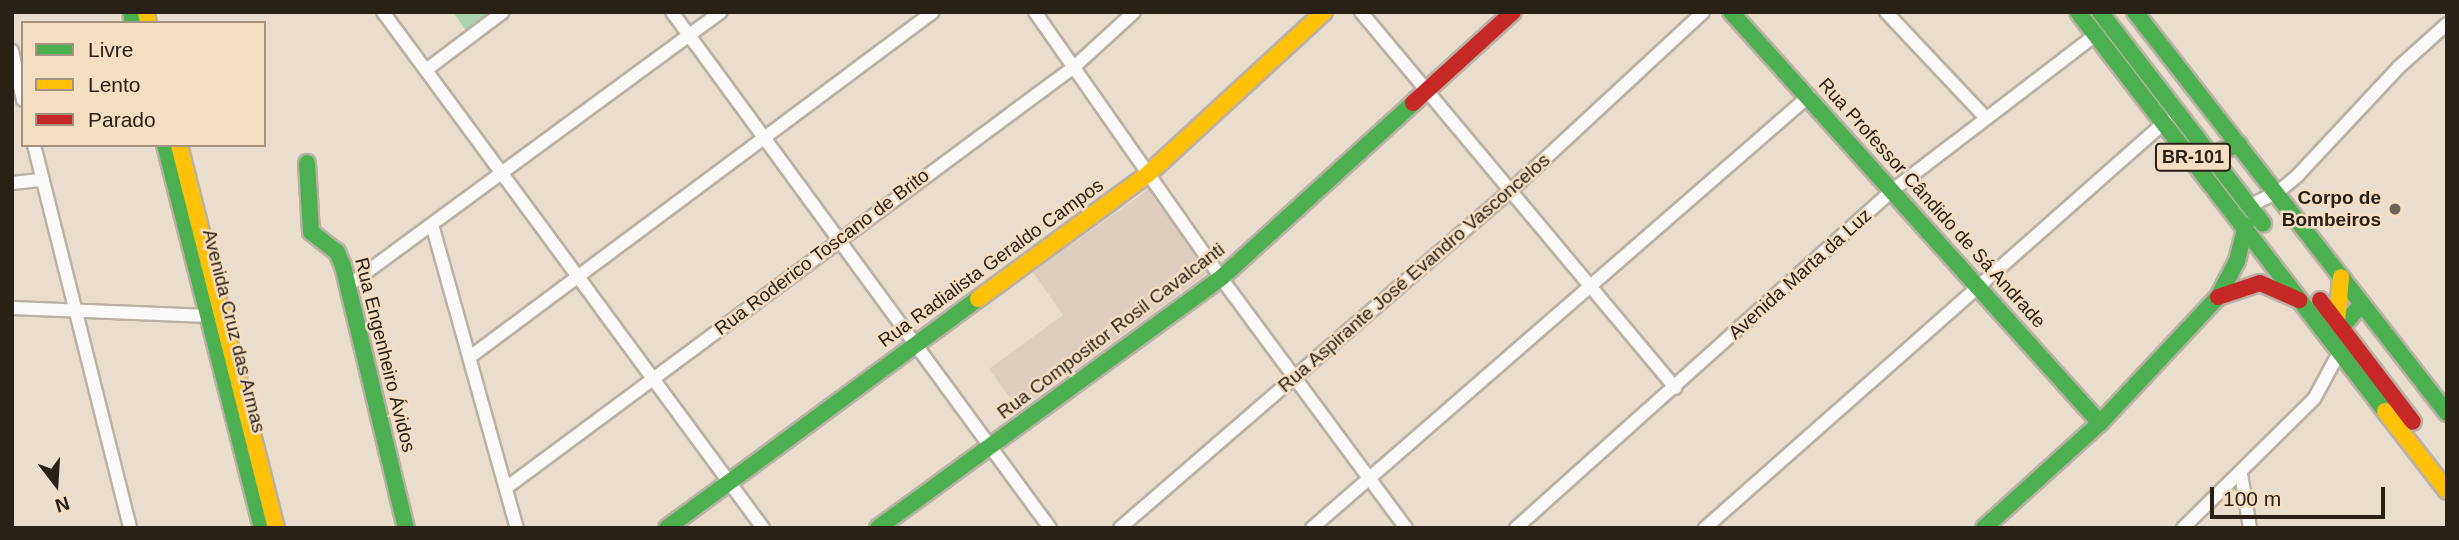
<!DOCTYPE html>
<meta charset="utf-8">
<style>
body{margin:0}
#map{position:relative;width:2459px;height:540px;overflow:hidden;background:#e9ddcd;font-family:Helvetica,sans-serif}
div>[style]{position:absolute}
.education>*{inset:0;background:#ddcdbe}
.green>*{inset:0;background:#acd3b0}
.roads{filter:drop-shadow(2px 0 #bab1a5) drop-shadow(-2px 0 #bab1a5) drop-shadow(0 2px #bab1a5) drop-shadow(0 -2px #bab1a5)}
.street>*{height:12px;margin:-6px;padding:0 6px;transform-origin:6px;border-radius:6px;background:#fcfaf8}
.fast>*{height:16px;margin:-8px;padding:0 8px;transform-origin:8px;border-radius:8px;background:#4caf50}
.slow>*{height:16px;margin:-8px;padding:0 8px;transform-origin:8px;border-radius:8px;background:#ffc107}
.jam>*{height:16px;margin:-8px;padding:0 8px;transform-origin:8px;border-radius:8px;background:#c62828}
.dots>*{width:19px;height:19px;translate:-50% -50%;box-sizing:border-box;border:4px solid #f5dec1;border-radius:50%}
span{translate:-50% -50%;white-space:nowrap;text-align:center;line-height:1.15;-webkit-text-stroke:5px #f5dec1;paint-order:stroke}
.shield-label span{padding:2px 5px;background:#f5dec1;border:2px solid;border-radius:5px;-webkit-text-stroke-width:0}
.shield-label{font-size:18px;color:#292016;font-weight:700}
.poi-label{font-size:19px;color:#292016;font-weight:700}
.right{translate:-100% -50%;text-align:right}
.street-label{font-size:19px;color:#292016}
.frame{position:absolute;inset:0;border:14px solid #292016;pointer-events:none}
.legend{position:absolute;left:21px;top:21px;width:245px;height:126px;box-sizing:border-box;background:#f5dec1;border:2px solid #a3927d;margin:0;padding:9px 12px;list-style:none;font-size:21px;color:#292016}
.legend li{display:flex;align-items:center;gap:14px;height:35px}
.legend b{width:35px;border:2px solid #a3927d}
.north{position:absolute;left:21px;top:449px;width:70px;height:70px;-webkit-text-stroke:5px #f5dec1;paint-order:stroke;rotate:163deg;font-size:19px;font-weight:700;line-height:28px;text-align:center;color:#292016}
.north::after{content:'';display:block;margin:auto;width:24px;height:32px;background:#292016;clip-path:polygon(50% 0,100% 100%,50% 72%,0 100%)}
.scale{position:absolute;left:2210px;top:487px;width:175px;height:32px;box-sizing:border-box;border:4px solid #292016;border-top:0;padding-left:9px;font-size:21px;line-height:24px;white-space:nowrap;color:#292016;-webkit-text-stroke:5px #f5dec1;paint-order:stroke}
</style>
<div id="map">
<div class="education">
<i style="clip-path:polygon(1149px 189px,1209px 272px,1019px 410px,989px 369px,1063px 315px,1033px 272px)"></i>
</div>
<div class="green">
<i style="clip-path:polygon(453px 12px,494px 12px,467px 32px)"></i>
</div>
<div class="roads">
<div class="street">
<i style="left:383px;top:12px;width:641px;rotate:53.63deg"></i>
<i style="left:672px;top:12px;width:640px;rotate:53.78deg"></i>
<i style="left:1035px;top:12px;width:325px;rotate:55deg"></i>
<i style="left:1221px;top:278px;width:311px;rotate:53.5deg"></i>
<i style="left:1361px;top:12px;width:490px;rotate:50.1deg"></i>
<i style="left:1886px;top:12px;width:144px;rotate:46.7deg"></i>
<i style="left:12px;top:51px;width:50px;rotate:77.3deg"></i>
<i style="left:426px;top:70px;width:96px;rotate:-37deg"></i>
<i style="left:34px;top:145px;width:395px;rotate:75.9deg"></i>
<i style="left:12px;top:183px;width:31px;rotate:-6deg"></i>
<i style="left:2249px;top:206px;width:32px;rotate:-26deg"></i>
<i style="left:2278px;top:192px;width:26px;rotate:-40deg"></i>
<i style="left:2298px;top:175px;width:148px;rotate:-46.9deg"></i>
<i style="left:2399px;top:67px;width:64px;rotate:-41.9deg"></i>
<i style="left:433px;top:228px;width:312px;rotate:74.4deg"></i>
<i style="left:349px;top:285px;width:461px;rotate:-36.3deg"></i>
<i style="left:12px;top:308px;width:197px;rotate:2.3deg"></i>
<i style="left:470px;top:357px;width:577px;rotate:-36.69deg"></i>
<i style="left:2241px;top:474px;width:55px;rotate:80.5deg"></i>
<i style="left:506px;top:488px;width:707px;rotate:-36.55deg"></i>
<i style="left:1074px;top:67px;width:81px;rotate:-42.5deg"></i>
<i style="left:1120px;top:528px;width:515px;rotate:-40.83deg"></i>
<i style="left:1510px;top:191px;width:263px;rotate:-42.8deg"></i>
<i style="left:1312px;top:528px;width:659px;rotate:-41deg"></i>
<i style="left:1516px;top:528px;width:508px;rotate:-41.89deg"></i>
<i style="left:1894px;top:189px;width:255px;rotate:-37.4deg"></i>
<i style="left:1705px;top:528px;width:615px;rotate:-41.44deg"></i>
<i style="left:2183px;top:528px;width:184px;rotate:-44.6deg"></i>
<i style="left:2314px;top:399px;width:55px;rotate:-61.6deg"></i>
</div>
<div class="fast">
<i style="left:131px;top:12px;width:11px;rotate:80deg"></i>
<i style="left:1731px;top:12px;width:552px;rotate:48.08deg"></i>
<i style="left:2078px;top:12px;width:503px;rotate:52.42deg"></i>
<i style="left:2100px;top:12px;width:267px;rotate:52.4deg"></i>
<i style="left:2135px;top:12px;width:508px;rotate:52.12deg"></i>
<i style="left:165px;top:145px;width:395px;rotate:75.8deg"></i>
<i style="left:2211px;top:155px;width:30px;rotate:-21deg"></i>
<i style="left:307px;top:163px;width:69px;rotate:86.7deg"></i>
<i style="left:311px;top:232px;width:33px;rotate:38deg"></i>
<i style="left:337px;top:252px;width:15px;rotate:67deg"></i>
<i style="left:343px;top:266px;width:269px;rotate:76.5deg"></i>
<i style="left:2341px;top:328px;width:32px;rotate:-49deg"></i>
<i style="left:667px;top:528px;width:386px;rotate:-36.4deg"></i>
<i style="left:878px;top:528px;width:424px;rotate:-36.1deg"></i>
<i style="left:1221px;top:278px;width:260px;rotate:-42.3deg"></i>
<i style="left:1984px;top:528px;width:156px;rotate:-42.2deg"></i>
<i style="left:2100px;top:423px;width:173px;rotate:-46.9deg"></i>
<i style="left:2218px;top:297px;width:41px;rotate:-62.2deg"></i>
<i style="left:2237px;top:261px;width:36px;rotate:-76deg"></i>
</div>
<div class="slow">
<i style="left:146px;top:12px;width:11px;rotate:80deg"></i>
<i style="left:179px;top:145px;width:395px;rotate:75.8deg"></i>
<i style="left:978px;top:299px;width:211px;rotate:-36.3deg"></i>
<i style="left:1148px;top:174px;width:239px;rotate:-42.6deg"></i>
<i style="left:2337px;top:322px;width:45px;rotate:-84.9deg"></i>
<i style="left:2385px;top:411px;width:101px;rotate:52.2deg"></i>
</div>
<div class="jam">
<i style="left:1413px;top:103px;width:135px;rotate:-42.3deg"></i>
<i style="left:2218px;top:297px;width:44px;rotate:-18.4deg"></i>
<i style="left:2260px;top:283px;width:43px;rotate:23.6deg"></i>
<i style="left:2320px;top:300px;width:153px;rotate:52.7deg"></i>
</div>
</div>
<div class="dots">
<i style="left:2395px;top:209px;background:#6c6256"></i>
</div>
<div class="shield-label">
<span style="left:2193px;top:157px">BR-101</span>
</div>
<div class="poi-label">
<span class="right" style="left:2381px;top:209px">Corpo de<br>Bombeiros</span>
</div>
<div class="street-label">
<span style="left:1932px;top:203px;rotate:48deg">Rua Professor Cândido de Sá Andrade</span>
<span style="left:822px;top:252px;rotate:-37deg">Rua Roderico Toscano de Brito</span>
<span style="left:991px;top:263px;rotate:-36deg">Rua Radialista Geraldo Campos</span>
<span style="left:1414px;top:273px;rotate:-41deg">Rua Aspirante José Evandro Vasconcelos</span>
<span style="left:1800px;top:274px;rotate:-42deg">Avenida Marta da Luz</span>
<span style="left:234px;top:331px;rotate:76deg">Avenida Cruz das Armas</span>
<span style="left:1111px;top:331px;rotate:-37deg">Rua Compositor Rosil Cavalcanti</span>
<span style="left:385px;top:355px;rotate:76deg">Rua Engenheiro Ávidos</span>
</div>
<div class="frame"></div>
<ul class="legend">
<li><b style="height:9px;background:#4caf50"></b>Livre</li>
<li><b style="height:9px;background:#ffc107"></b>Lento</li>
<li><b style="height:9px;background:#c62828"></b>Parado</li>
</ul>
<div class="north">N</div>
<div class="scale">100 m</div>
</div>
